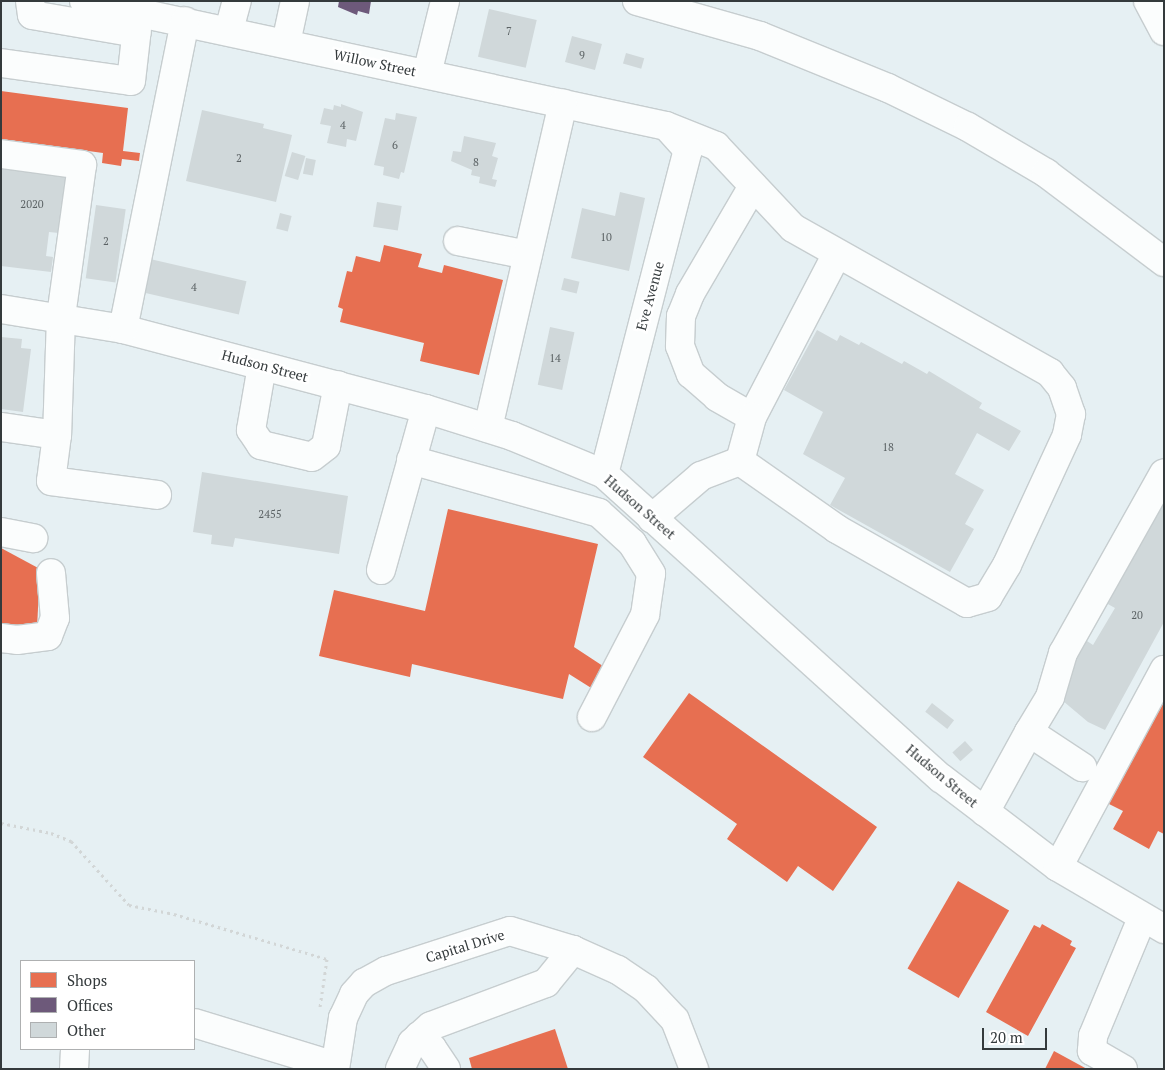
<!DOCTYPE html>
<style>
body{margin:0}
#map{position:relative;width:1165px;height:1070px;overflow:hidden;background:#e6f0f3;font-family:"PT Serif",serif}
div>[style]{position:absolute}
.shops>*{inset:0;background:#e76f51;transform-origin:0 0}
.offices>*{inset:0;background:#6d597a}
.building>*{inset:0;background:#d0d8da;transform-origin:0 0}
.path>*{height:3px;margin-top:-1.5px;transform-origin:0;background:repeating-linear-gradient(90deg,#d2d6d6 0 2.5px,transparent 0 6.5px)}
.roads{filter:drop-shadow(1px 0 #c6cdcf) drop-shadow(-1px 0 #c6cdcf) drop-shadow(0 1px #c6cdcf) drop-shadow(0 -1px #c6cdcf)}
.minor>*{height:28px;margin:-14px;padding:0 14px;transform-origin:14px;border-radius:14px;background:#fbfdfd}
.highway>*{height:28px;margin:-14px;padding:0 14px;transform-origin:14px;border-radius:14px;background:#fbfdfd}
span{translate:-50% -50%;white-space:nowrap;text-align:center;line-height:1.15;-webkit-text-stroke:5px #fff;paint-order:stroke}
.number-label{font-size:11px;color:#5b6264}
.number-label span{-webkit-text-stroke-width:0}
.street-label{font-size:14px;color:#343a3c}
.frame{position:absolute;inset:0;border:2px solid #343a3c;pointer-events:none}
.legend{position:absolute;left:20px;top:960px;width:175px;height:90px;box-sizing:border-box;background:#fff;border:1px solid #aeb0b1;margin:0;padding:6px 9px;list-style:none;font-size:15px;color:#343a3c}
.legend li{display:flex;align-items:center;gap:10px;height:25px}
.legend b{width:25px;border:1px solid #aeb0b1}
.scale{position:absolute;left:982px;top:1028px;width:65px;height:22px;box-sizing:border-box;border:2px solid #343a3c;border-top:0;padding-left:6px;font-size:15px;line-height:18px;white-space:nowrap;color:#343a3c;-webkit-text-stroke:4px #fff;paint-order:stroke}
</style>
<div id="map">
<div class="shops">
<i style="clip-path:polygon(1px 91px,128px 108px,123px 151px,140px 153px,139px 161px,122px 159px,121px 166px,102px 163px,103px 153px,1px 139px)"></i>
<i style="clip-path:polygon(384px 245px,422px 254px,418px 267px,442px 273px,444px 265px,503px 280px,479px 375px,420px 361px,424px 343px,340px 322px,343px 309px,338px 307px,347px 271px,352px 272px,356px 256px,380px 262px)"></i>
<i style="clip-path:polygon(448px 509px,598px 544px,574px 647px,609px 670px,596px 691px,569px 674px,563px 699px,412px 664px,410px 677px,319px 656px,334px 590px,425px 611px)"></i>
<i style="clip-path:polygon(1px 548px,40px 569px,37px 628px,1px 631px)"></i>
<i style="clip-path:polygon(1164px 688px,1164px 834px,1158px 831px,1149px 849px,1113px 829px,1123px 811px,1105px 802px)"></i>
<i style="clip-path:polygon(689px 693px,877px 827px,833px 891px,798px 866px,787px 882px,727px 839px,737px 824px,643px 757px)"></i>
<i style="left:958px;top:881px;width:59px;height:101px;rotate:30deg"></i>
<i style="clip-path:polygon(1042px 924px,1072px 941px,1070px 945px,1076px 948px,1028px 1036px,986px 1012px,1034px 925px,1040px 928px)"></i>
<i style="clip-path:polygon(555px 1029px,568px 1069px,472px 1069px,469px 1058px)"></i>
<i style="clip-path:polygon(1054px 1051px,1087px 1069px,1045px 1069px)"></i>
</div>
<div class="offices">
<i style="clip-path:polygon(339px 1px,371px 1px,369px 14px,358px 11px,357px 15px,338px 7px)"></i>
</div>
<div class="building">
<i style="left:489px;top:9px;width:49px;height:49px;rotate:13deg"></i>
<i style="left:572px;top:36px;width:31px;height:27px;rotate:15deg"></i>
<i style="left:626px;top:53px;width:19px;height:11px;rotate:16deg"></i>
<i style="clip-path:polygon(341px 104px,363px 112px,356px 141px,347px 139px,346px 147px,327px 143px,331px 126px,320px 124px,324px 108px,333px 110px,334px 105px,341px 107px)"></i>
<i style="clip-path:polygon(202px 110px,264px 124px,263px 128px,292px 135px,276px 202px,186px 181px)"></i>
<i style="clip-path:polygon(396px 113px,417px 117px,404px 173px,401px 172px,399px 179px,383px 175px,384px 167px,374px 165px,385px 118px,395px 120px)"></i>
<i style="clip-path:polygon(464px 136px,496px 143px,492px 156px,498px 158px,492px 179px,497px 180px,495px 187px,479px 183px,480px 177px,471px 175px,472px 170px,451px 161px,453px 151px,461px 152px)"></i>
<i style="left:292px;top:152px;width:14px;height:25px;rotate:17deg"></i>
<i style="left:306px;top:158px;width:10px;height:16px;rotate:11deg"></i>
<i style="clip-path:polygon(1px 168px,66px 176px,59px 233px,49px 232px,46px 256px,53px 257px,51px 272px,1px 266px)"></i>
<i style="clip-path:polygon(620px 192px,645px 198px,629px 271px,571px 258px,582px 208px,615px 216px)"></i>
<i style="left:377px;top:202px;width:25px;height:25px;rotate:9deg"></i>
<i style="left:96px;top:205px;width:30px;height:74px;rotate:8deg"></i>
<i style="left:280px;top:213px;width:12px;height:16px;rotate:14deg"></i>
<i style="left:150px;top:259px;width:99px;height:34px;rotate:13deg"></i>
<i style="left:564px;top:278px;width:16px;height:12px;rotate:14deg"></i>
<i style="left:550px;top:327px;width:25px;height:59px;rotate:12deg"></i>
<i style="clip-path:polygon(817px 330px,837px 341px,840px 335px,859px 345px,861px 342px,902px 364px,904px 361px,927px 374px,929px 371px,982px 403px,979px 408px,1021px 431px,1009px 451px,977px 433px,955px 474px,984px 490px,965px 524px,974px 529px,950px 572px,830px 505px,845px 478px,803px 454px,823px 412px,784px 390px)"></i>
<i style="clip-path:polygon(1px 337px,22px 339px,21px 348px,31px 349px,23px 412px,1px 409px)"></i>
<i style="clip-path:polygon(202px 472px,348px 496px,339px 554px,235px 538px,233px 547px,211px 544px,212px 535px,193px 532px)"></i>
<i style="clip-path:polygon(1164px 499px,1164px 622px,1105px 730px,1088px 722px,1063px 701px,1081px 637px,1093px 645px,1115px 608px,1106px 603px)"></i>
<i style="left:932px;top:703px;width:28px;height:11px;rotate:38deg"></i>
<i style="left:965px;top:741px;width:12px;height:17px;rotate:48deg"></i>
</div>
<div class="path">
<i style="left:1px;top:823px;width:51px;rotate:11.3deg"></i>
<i style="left:51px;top:833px;width:22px;rotate:22deg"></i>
<i style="left:71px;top:841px;width:86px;rotate:47.8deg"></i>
<i style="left:129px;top:905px;width:46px;rotate:11.3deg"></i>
<i style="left:174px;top:914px;width:159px;rotate:16.4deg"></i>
<i style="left:327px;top:959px;width:49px;rotate:98.3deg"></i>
</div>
<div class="roads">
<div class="minor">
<i style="left:30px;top:1px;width:14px;rotate:82deg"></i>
<i style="left:32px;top:15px;width:106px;rotate:9.8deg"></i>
<i style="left:84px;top:1px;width:595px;rotate:12.12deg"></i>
<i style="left:666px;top:126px;width:54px;rotate:21.8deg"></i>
<i style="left:716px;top:146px;width:112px;rotate:46.8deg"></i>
<i style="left:793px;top:228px;width:295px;rotate:29.4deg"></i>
<i style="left:1050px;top:373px;width:19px;rotate:51deg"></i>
<i style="left:1062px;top:388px;width:28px;rotate:71deg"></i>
<i style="left:1071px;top:414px;width:21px;rotate:101deg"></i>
<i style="left:1067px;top:435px;width:143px;rotate:114.8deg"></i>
<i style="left:1007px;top:565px;width:37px;rotate:121deg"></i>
<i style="left:988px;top:597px;width:22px;rotate:164deg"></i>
<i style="left:967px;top:603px;width:150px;rotate:-150.4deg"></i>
<i style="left:837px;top:529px;width:118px;rotate:-145deg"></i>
<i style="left:740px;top:461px;width:42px;rotate:159deg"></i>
<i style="left:701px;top:476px;width:65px;rotate:139.4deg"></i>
<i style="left:229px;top:30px;width:30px;rotate:-75deg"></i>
<i style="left:286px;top:43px;width:43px;rotate:-77.9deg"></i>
<i style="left:1px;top:63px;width:131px;rotate:7.9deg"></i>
<i style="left:131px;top:81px;width:70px;rotate:-83.5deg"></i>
<i style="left:427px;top:74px;width:75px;rotate:-76.1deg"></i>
<i style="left:1px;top:154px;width:82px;rotate:7.7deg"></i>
<i style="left:82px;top:165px;width:153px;rotate:97.9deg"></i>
<i style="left:61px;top:317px;width:118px;rotate:91.9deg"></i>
<i style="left:57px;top:435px;width:57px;rotate:-171.9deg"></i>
<i style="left:753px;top:186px;width:125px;rotate:120.3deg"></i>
<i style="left:690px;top:294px;width:24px;rotate:112deg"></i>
<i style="left:681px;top:316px;width:30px;rotate:92deg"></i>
<i style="left:680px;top:346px;width:30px;rotate:69deg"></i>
<i style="left:691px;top:374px;width:35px;rotate:41deg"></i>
<i style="left:717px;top:397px;width:40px;rotate:29.7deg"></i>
<i style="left:752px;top:417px;width:184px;rotate:-62.5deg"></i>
<i style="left:458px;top:241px;width:71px;rotate:11.3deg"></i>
<i style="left:1px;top:309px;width:124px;rotate:9.3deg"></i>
<i style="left:123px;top:329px;width:313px;rotate:14.8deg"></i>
<i style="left:426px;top:409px;width:90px;rotate:17.4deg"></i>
<i style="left:512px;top:436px;width:100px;rotate:22.4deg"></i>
<i style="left:604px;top:474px;width:454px;rotate:42.1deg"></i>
<i style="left:941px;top:778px;width:147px;rotate:37.3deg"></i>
<i style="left:1058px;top:867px;width:123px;rotate:30.3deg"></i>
<i style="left:123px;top:329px;width:314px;rotate:-78.6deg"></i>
<i style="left:262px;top:366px;width:65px;rotate:99.8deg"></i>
<i style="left:251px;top:430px;width:18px;rotate:56deg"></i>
<i style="left:261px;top:445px;width:52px;rotate:13.2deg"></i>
<i style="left:312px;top:457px;width:18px;rotate:-38deg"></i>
<i style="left:326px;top:446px;width:62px;rotate:-78.9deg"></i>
<i style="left:488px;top:428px;width:333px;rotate:-77deg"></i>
<i style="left:57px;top:435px;width:46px;rotate:97.4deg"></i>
<i style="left:51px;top:481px;width:107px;rotate:7.5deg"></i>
<i style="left:411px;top:460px;width:195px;rotate:15.7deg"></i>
<i style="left:599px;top:513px;width:45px;rotate:42.3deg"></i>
<i style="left:632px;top:543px;width:36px;rotate:58deg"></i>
<i style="left:651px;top:574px;width:41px;rotate:98.3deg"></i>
<i style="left:645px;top:615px;width:115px;rotate:117.5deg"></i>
<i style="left:740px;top:461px;width:46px;rotate:-74.7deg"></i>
<i style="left:604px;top:474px;width:335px;rotate:-75.5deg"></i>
<i style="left:688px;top:150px;width:31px;rotate:-132deg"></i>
<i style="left:1px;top:532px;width:33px;rotate:11deg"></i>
<i style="left:381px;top:570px;width:167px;rotate:-74.4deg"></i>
<i style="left:1px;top:638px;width:16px;rotate:7deg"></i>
<i style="left:17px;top:640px;width:31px;rotate:-7deg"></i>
<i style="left:48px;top:636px;width:19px;rotate:-69deg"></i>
<i style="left:55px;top:618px;width:45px;rotate:-95.1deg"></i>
<i style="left:1029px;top:732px;width:41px;rotate:-59deg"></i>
<i style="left:1050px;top:697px;width:46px;rotate:-73.5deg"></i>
<i style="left:1063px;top:653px;width:206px;rotate:-60.7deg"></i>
<i style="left:985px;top:812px;width:91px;rotate:-61.2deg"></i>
<i style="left:1029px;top:732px;width:64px;rotate:33.4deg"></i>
<i style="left:1058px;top:867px;width:224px;rotate:-61.7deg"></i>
<i style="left:194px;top:1023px;width:147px;rotate:17deg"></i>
<i style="left:419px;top:1036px;width:18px;rotate:43deg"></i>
<i style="left:432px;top:1048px;width:25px;rotate:56deg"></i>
<i style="left:74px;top:1069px;width:20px;rotate:-87deg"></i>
<i style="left:335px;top:1069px;width:52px;rotate:-81.1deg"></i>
<i style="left:343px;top:1018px;width:26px;rotate:-65deg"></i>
<i style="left:354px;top:994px;width:15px;rotate:-48deg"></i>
<i style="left:364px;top:983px;width:25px;rotate:-29deg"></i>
<i style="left:386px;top:971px;width:130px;rotate:-17.9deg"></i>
<i style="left:510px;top:931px;width:66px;rotate:16.8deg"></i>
<i style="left:573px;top:950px;width:49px;rotate:24deg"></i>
<i style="left:618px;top:970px;width:34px;rotate:34deg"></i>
<i style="left:646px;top:989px;width:42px;rotate:46.9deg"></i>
<i style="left:675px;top:1020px;width:53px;rotate:68.8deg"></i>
<i style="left:400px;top:1069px;width:29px;rotate:-65deg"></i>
<i style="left:412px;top:1043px;width:25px;rotate:-42deg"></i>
<i style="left:431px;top:1026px;width:123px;rotate:-20.5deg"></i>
<i style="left:546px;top:983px;width:43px;rotate:-50.7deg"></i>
<i style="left:1123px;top:1069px;width:36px;rotate:-150deg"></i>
<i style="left:1092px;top:1051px;width:15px;rotate:-86deg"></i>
<i style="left:1093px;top:1036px;width:128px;rotate:-67.4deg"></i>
</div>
<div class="highway">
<i style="left:637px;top:1px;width:128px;rotate:15.9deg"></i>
<i style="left:760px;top:36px;width:138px;rotate:22.1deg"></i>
<i style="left:888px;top:88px;width:89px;rotate:26deg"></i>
<i style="left:968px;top:127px;width:91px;rotate:30.5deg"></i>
<i style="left:1046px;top:173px;width:148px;rotate:37deg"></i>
<i style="left:1148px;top:1px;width:34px;rotate:62deg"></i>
</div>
</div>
<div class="number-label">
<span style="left:509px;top:31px">7</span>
<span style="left:582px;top:55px">9</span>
<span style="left:343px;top:125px">4</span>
<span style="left:395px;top:145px">6</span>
<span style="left:239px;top:158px">2</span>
<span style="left:476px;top:162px">8</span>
<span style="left:32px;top:204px">2020</span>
<span style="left:606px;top:237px">10</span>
<span style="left:106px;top:241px">2</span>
<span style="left:194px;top:287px">4</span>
<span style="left:555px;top:358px">14</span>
<span style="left:888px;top:447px">18</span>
<span style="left:270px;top:514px">2455</span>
<span style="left:1137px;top:615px">20</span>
</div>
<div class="street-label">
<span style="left:375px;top:63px;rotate:12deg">Willow Street</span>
<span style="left:650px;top:296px;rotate:-75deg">Eve Avenue</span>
<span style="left:265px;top:366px;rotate:15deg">Hudson Street</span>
<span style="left:640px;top:507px;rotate:41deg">Hudson Street</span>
<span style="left:942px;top:776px;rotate:40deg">Hudson Street</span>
<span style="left:465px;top:946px;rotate:-17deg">Capital Drive</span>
</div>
<div class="frame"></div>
<ul class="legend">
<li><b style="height:14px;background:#e76f51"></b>Shops</li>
<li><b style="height:14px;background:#6d597a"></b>Offices</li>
<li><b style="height:14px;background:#d0d8da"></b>Other</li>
</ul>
<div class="scale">20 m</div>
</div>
